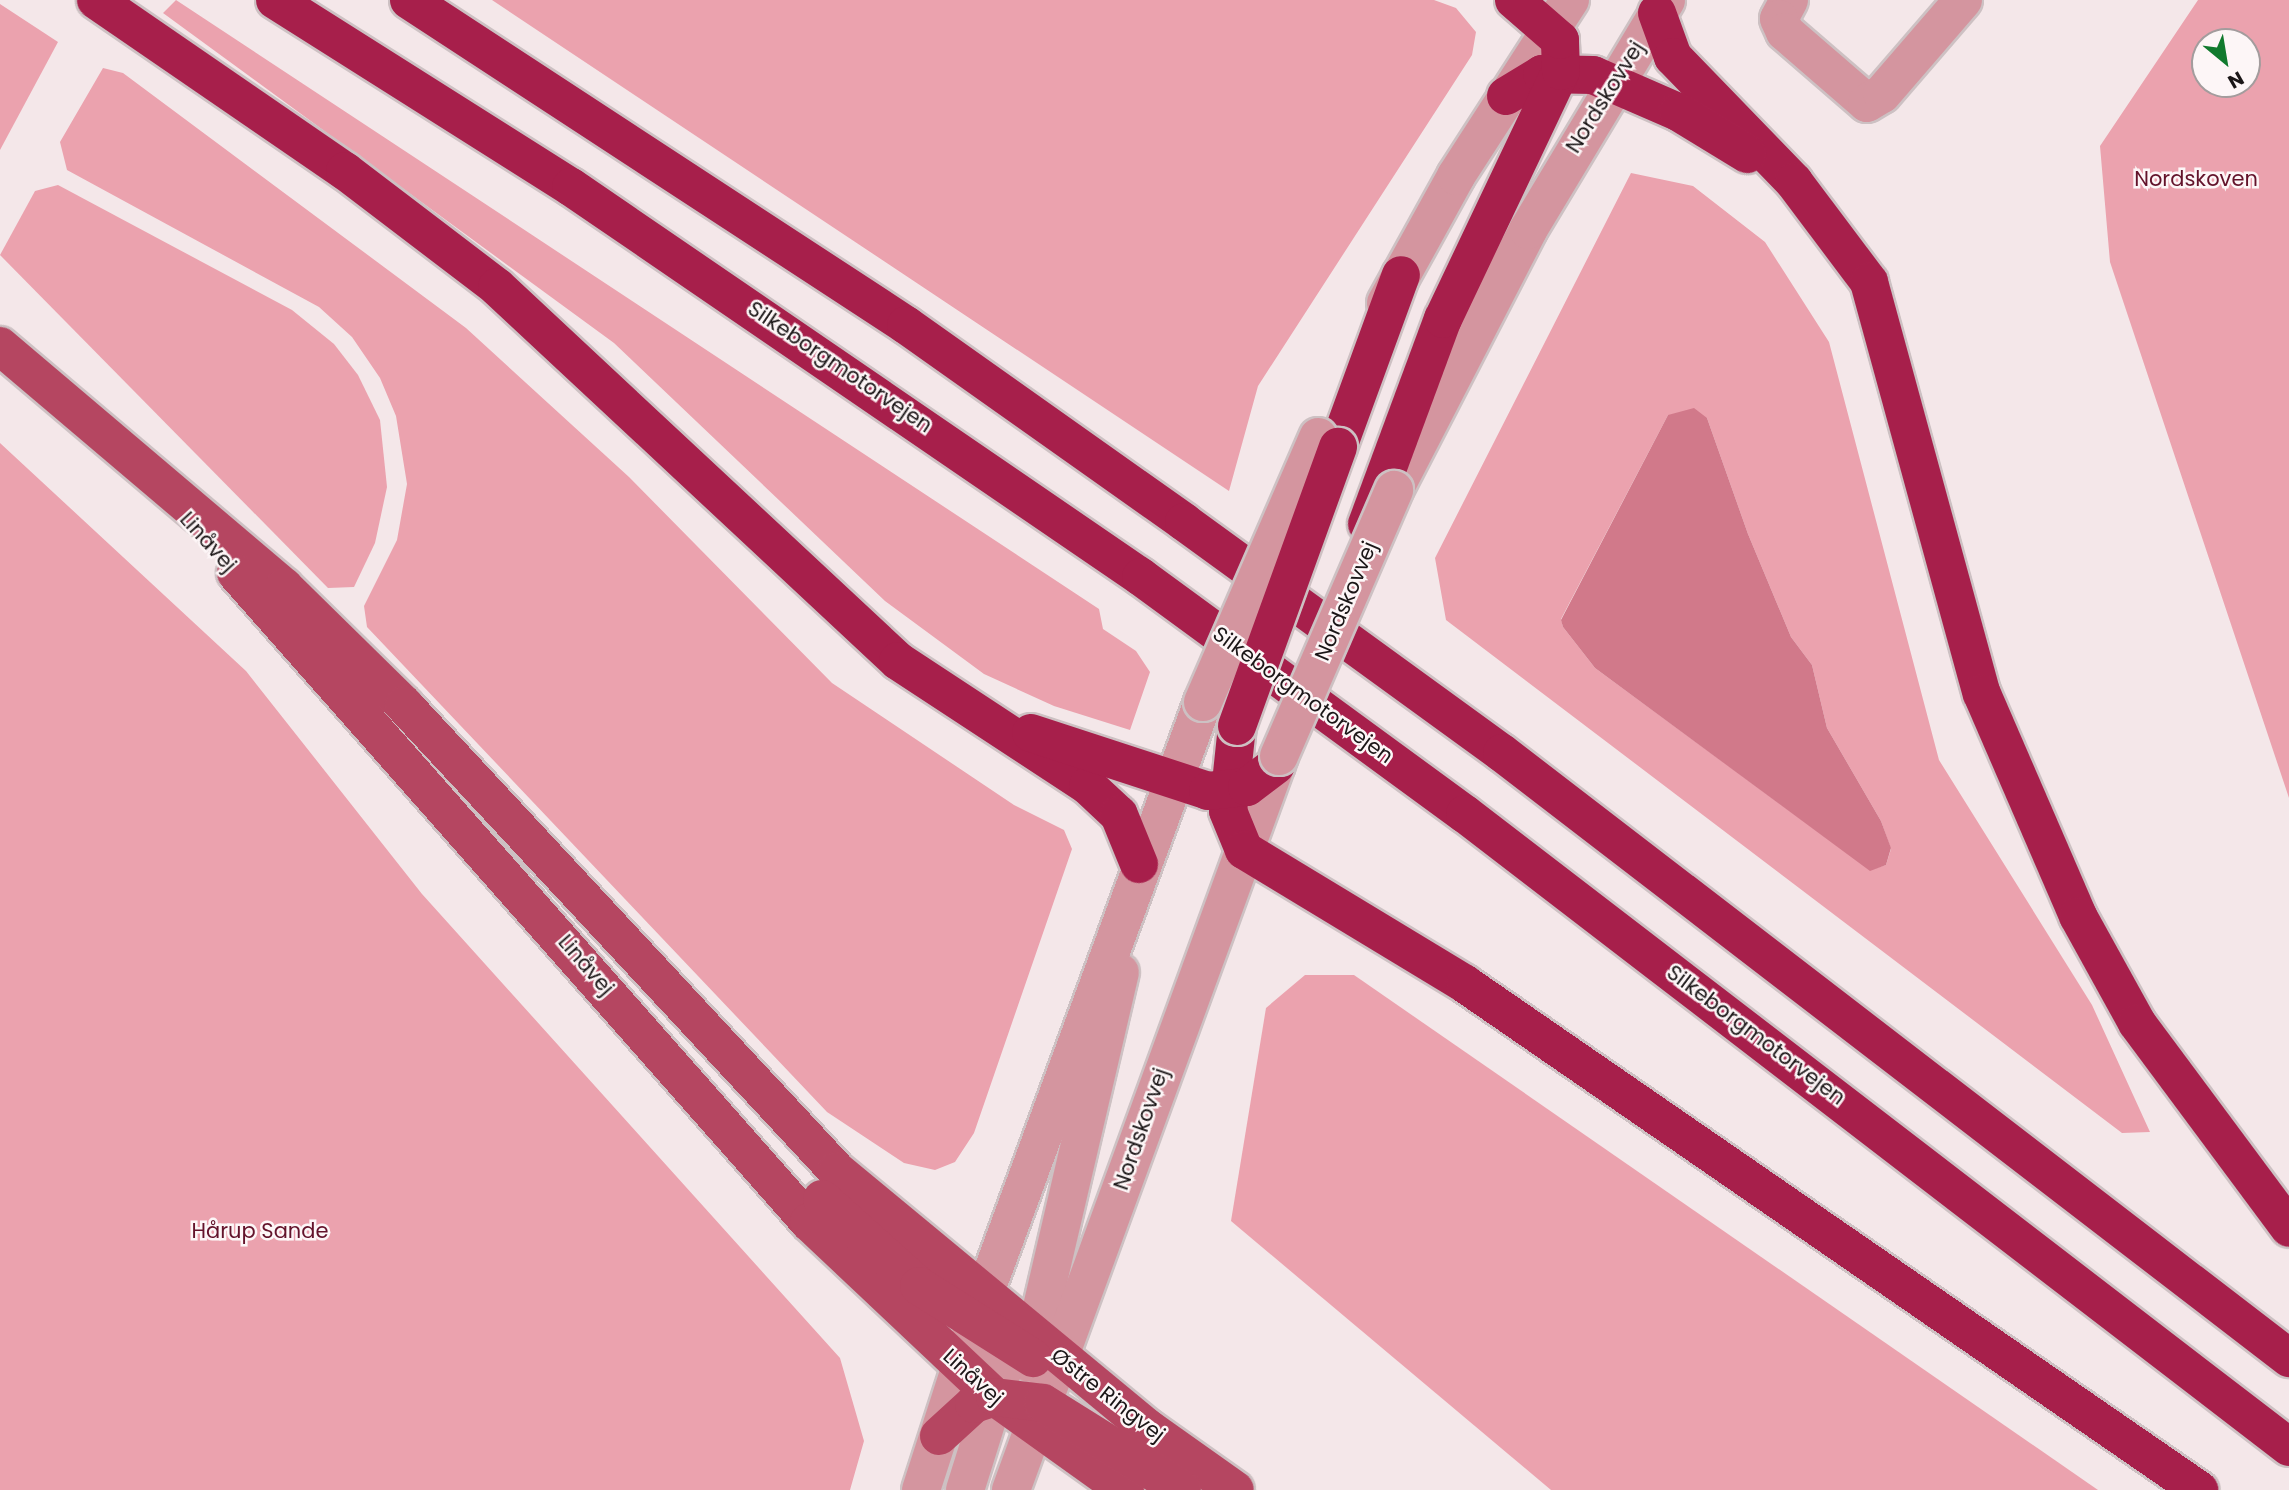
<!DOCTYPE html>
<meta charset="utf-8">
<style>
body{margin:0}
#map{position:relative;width:2289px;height:1490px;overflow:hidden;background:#f4e7e9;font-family:Poppins,sans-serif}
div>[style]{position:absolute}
.green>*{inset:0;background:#eba2ae}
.water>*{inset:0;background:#d1798a}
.roads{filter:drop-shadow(2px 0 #cdc1c3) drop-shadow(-2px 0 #cdc1c3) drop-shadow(0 2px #cdc1c3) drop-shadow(0 -2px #cdc1c3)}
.minor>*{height:38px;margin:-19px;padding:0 19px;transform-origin:19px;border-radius:19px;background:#d4959f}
.major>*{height:38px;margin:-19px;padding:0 19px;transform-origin:19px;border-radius:19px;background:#b54661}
.highway>*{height:38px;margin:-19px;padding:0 19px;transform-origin:19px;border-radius:19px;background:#a71f4b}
.bridges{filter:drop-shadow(2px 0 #cdc1c3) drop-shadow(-2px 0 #cdc1c3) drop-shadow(0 2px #cdc1c3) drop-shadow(0 -2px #cdc1c3)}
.minor-bridge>*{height:38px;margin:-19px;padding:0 19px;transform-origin:19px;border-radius:19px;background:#d4959f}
.highway-bridge>*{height:38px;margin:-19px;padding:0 19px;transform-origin:19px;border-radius:19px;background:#a71f4b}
span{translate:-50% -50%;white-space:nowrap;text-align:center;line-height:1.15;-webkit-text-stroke:5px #fdf6f7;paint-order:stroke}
.street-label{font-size:21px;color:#1b1617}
.park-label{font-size:21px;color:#63132b}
.north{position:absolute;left:2191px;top:28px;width:70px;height:70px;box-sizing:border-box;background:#fdf6f7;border:2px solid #a39c9d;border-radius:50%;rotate:150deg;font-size:19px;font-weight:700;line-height:28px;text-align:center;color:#1b1617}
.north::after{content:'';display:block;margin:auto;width:24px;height:32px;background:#117a2e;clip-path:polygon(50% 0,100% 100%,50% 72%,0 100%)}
</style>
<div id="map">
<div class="green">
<i style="clip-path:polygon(176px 0,1099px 609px,1103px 629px,1136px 651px,1150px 672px,1130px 730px,1054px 706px,984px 674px,885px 601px,614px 343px,163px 13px)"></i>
<i style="clip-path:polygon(492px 0,1434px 0,1456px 8px,1476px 32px,1472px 55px,1258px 386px,1229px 491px)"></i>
<i style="clip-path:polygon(evenodd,2198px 0,2289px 0,2289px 798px,2110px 262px,2100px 146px,2198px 0,2205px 42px,2247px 42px,2247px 84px,2205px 84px,2205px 42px)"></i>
<i style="clip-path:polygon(0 4px,58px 42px,0 150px)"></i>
<i style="clip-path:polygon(103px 68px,123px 73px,466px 328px,629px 477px,832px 683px,1014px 805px,1064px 830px,1072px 849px,974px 1133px,955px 1162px,935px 1170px,904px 1163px,827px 1112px,367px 627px,364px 606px,397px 540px,407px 484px,396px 416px,380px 378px,352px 337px,319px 307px,67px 170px,60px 142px)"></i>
<i style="clip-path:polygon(evenodd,1631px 173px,1693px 186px,1765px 242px,1829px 342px,1939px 760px,2092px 1005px,2150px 1132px,2122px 1133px,1446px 620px,1435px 558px,1631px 173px,1668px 415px,1707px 418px,1748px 534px,1791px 637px,1812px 665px,1827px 728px,1881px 821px,1891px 849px,1886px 865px,1870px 870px,1595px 668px,1563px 627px,1561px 619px,1668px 415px)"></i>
<i style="clip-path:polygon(58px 185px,292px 310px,334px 344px,358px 375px,380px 420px,387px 487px,375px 543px,354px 587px,328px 588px,0 255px,35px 191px)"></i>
<i style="clip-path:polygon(0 443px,246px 671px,422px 894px,840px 1358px,864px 1441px,850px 1490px,0 1490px)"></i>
<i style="clip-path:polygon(1305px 975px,1354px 975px,2098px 1490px,1551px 1490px,1231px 1221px,1266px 1008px)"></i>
</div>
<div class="water">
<i style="clip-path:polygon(1694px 408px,1707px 418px,1748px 534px,1791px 637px,1812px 665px,1827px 728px,1881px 821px,1891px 848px,1886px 865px,1870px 871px,1595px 668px,1563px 627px,1561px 620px,1668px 415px)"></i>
</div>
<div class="roads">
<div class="minor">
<i style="left:1789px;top:0;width:21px;rotate:118deg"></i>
<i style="left:1779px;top:19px;width:14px;rotate:65deg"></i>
<i style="left:1785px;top:32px;width:108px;rotate:40.9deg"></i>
<i style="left:1867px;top:103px;width:17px;rotate:-31deg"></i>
<i style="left:1882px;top:94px;width:124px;rotate:-49.2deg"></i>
<i style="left:1386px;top:303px;width:145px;rotate:-61.1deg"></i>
<i style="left:1456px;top:176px;width:210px;rotate:-57.1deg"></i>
<i style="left:1395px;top:488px;width:290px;rotate:-62.7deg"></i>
<i style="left:1528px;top:230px;width:268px;rotate:-59deg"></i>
<i style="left:1029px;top:1363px;width:401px;rotate:-76.9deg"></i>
<i style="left:921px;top:1490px;width:205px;rotate:-72.1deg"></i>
<i style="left:984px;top:1295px;width:632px;rotate:-69.73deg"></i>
<i style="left:965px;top:1490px;width:127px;rotate:-72.6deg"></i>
<i style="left:1003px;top:1369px;width:52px;rotate:-97.7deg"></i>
<i style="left:1011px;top:1490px;width:781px;rotate:-69.94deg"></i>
</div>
<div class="major">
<i style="left:0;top:346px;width:372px;rotate:40.3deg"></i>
<i style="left:284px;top:587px;width:168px;rotate:44.5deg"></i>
<i style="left:404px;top:705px;width:636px;rotate:47.1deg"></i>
<i style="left:837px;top:1171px;width:405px;rotate:39.6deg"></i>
<i style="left:1149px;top:1429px;width:105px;rotate:35.3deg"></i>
<i style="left:236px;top:573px;width:866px;rotate:48.56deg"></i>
<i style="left:809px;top:1222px;width:255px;rotate:43.3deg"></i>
<i style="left:995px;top:1397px;width:160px;rotate:35.6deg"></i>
<i style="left:822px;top:1199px;width:130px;rotate:41.9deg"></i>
<i style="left:919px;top:1286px;width:135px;rotate:32.3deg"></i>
<i style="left:939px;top:1436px;width:47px;rotate:-42.4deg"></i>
<i style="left:974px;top:1404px;width:22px;rotate:-18deg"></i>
<i style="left:995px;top:1397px;width:48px;rotate:7.1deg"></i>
<i style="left:1043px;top:1403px;width:164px;rotate:32deg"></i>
</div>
<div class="highway">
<i style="left:96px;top:0;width:302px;rotate:34.5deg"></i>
<i style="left:345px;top:171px;width:191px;rotate:37.3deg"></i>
<i style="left:497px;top:287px;width:548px;rotate:43deg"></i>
<i style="left:898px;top:661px;width:227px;rotate:33.3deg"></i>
<i style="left:1088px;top:786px;width:42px;rotate:43.1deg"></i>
<i style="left:1119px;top:815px;width:53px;rotate:67.8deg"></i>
<i style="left:275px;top:0;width:350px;rotate:32.3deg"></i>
<i style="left:571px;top:187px;width:691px;rotate:34.38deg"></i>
<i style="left:1141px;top:577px;width:401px;rotate:36.2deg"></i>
<i style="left:1465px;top:814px;width:1039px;rotate:37.53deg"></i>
<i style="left:409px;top:0;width:594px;rotate:33.18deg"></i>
<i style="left:906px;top:325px;width:341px;rotate:35.3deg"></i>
<i style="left:1184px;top:522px;width:393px;rotate:36deg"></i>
<i style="left:1502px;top:753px;width:993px;rotate:37.55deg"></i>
<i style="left:1657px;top:13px;width:47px;rotate:70deg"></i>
<i style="left:1673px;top:57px;width:174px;rotate:45.9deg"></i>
<i style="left:1794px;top:182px;width:125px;rotate:53.1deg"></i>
<i style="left:1869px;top:282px;width:427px;rotate:74.7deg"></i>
<i style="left:1982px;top:694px;width:242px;rotate:66.6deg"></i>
<i style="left:2078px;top:916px;width:122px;rotate:61.1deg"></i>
<i style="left:2137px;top:1023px;width:255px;rotate:53.4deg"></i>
<i style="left:1506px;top:96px;width:42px;rotate:-31.4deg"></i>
<i style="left:1542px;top:74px;width:51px;rotate:1.1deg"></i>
<i style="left:1593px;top:75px;width:93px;rotate:23.5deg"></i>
<i style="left:1678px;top:112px;width:81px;rotate:31.3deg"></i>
<i style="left:1338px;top:447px;width:183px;rotate:-69.9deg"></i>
<i style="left:1367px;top:524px;width:219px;rotate:-69.7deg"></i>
<i style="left:1443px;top:319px;width:275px;rotate:-64.6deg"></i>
<i style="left:1561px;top:71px;width:31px;rotate:-92deg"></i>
<i style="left:1560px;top:40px;width:61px;rotate:-139deg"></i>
<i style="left:1237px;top:726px;width:85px;rotate:96deg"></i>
<i style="left:1228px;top:811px;width:42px;rotate:67.7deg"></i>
<i style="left:1244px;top:850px;width:258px;rotate:31.2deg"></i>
<i style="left:1465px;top:984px;width:892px;rotate:34.58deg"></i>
<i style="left:1031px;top:733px;width:186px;rotate:18.1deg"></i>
<i style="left:1208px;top:791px;width:39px;rotate:-6deg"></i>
<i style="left:1247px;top:787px;width:36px;rotate:-37deg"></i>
</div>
</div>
<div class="bridges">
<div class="minor-bridge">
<i style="left:1203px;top:702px;width:289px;rotate:-66.5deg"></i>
<i style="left:1279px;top:756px;width:290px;rotate:-66.6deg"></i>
</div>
<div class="highway-bridge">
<i style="left:1237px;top:726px;width:297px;rotate:-70.1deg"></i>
</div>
</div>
<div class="street-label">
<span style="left:1605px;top:97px;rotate:-58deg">Nordskovvej</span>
<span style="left:840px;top:367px;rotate:34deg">Silkeborgmotorvejen</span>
<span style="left:208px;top:542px;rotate:48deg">Linåvej</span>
<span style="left:1346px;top:601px;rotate:-67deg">Nordskovvej</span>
<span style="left:1303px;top:695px;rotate:36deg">Silkeborgmotorvejen</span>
<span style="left:586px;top:965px;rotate:49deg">Linåvej</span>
<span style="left:1756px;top:1035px;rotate:37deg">Silkeborgmotorvejen</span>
<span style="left:1141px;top:1129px;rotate:-71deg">Nordskovvej</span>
<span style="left:973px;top:1377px;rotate:42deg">Linåvej</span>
<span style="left:1108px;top:1395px;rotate:38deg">Østre Ringvej</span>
</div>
<div class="park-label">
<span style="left:2196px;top:179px">Nordskoven</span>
<span style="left:260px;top:1231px">Hårup Sande</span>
</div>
<div class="north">N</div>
</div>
